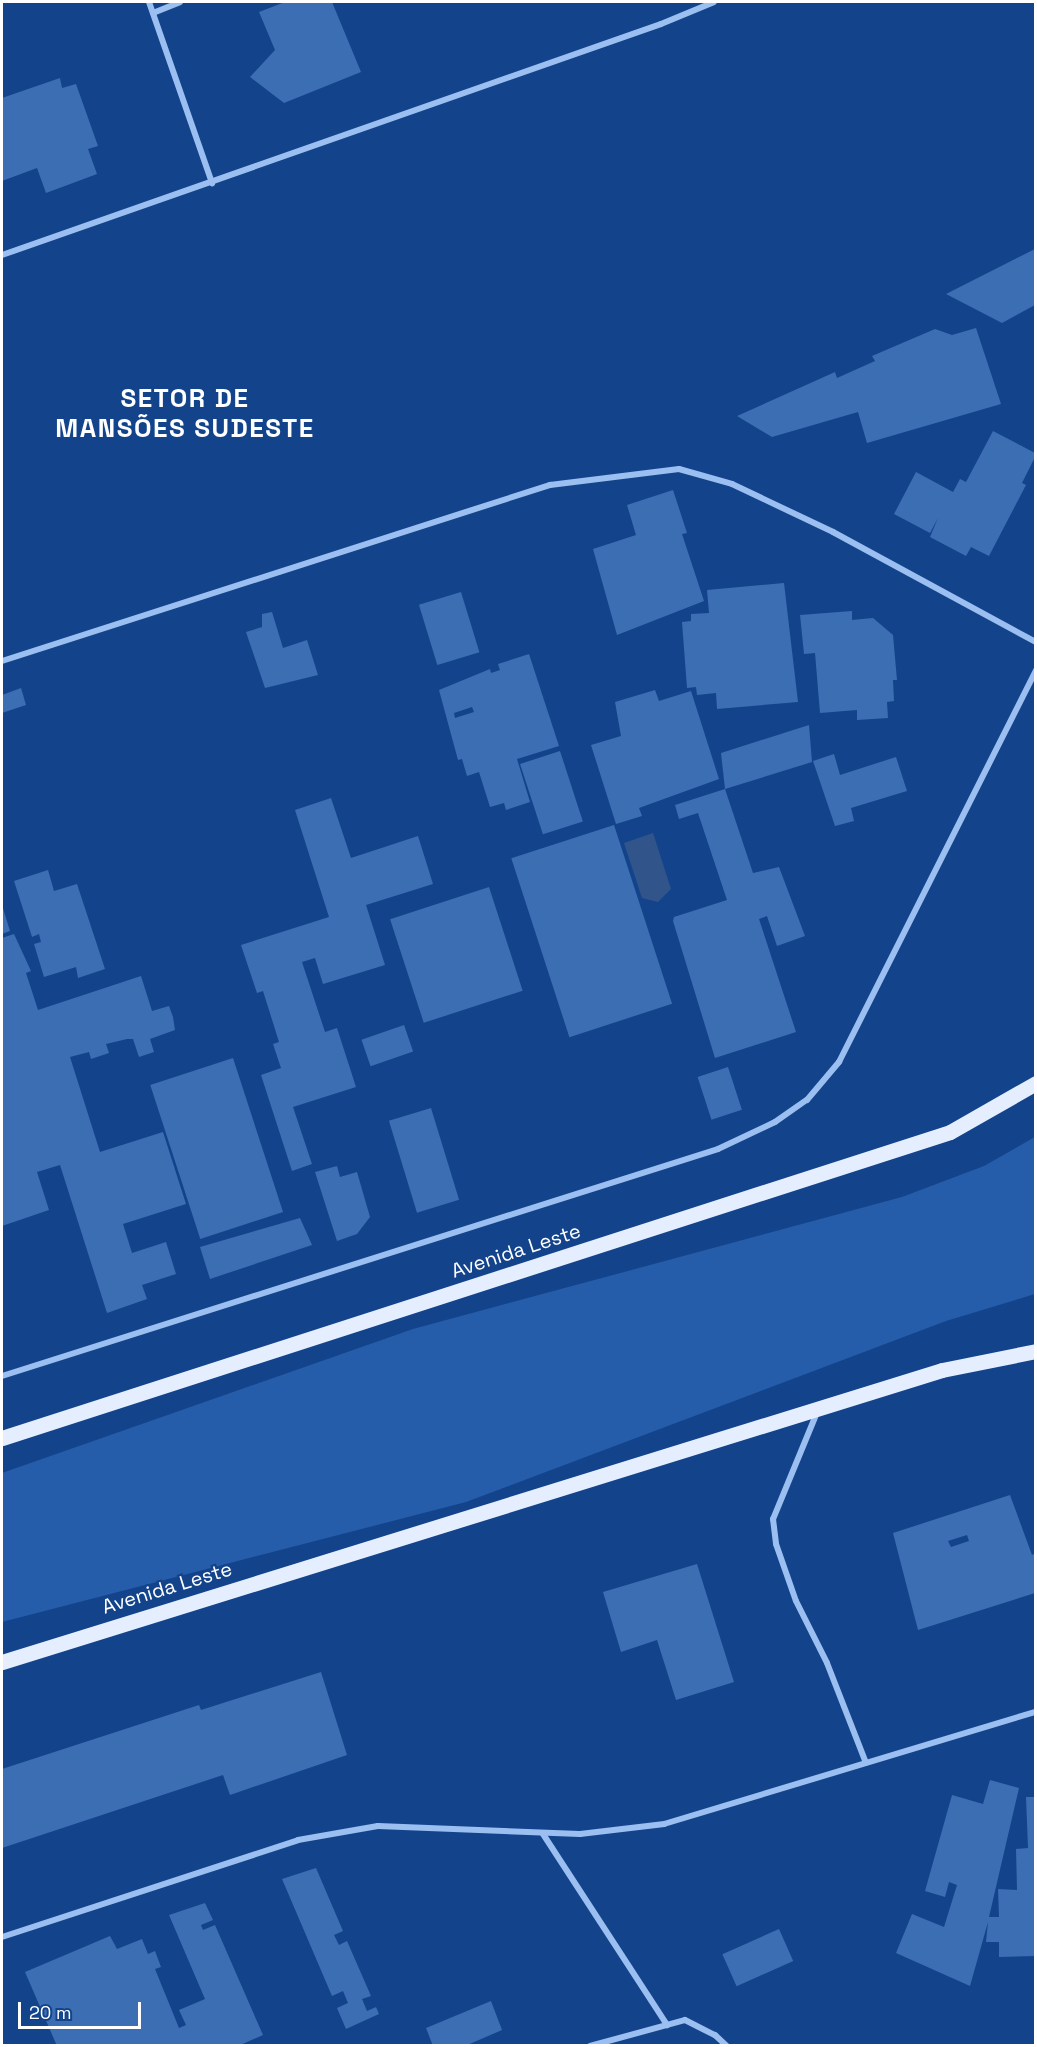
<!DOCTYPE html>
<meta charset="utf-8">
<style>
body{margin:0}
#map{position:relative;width:1037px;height:2047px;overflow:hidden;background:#13448b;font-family:"Space Grotesk",sans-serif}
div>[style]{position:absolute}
.green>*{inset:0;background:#255daa}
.water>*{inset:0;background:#31558a}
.building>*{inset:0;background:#3c6eb4;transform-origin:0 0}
.street>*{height:6px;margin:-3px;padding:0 3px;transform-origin:3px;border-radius:3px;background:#9bbff0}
.primary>*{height:15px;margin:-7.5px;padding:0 7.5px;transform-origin:7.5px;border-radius:7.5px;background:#e4eeff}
span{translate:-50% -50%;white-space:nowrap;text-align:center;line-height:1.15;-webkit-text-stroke:4.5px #13448b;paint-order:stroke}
.street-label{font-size:20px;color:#fff}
.district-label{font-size:26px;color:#fff;font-weight:700;letter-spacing:1.5px}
.frame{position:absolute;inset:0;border:3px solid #fff;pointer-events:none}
.scale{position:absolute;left:18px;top:2002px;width:123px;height:27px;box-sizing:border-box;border:3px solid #fff;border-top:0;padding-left:8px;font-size:18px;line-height:21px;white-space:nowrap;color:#fff;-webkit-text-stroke:4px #13448b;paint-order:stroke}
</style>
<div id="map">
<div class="green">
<i style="clip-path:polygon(1035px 1137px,1035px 1294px,946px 1321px,466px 1502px,2px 1622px,2px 1473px,413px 1329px,902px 1197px,984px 1166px)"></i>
</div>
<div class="water">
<i style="clip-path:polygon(653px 833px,671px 889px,658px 902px,642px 898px,624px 843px)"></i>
</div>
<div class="building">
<i style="clip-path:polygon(285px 2px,332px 2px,361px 72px,284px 103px,250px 77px,275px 50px,259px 12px)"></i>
<i style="clip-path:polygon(60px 78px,62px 88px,76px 84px,98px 146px,88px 149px,97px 174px,46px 193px,37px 168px,2px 181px,2px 98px)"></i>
<i style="clip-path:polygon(1035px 249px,1035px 305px,1002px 323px,946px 294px)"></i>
<i style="clip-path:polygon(976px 328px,1001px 404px,867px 443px,858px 412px,772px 437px,737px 416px,835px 372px,837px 378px,875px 361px,872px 356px,935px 329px,952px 335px)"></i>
<i style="clip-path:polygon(993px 431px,1035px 453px,1035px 457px,1022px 483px,1026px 485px,989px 556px,971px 547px,966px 556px,930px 537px,938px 518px,930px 533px,894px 514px,916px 472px,953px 492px,960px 479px,966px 482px)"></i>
<i style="clip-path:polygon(673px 490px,687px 533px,682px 534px,704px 601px,617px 635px,593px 549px,636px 535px,627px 505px)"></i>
<i style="clip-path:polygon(784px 583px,798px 702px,717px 709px,716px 693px,697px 695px,696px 687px,687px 688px,682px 622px,691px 621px,691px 614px,709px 613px,707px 590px)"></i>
<i style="left:461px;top:592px;width:63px;height:44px;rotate:73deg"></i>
<i style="clip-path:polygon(852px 611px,852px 620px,873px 618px,893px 635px,897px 680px,893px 680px,894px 701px,887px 702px,888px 718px,857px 720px,857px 710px,820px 713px,815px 653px,804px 654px,800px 615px)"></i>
<i style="clip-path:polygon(272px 612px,283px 648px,307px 640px,318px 675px,265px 688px,246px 632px,262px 627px,262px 614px)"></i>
<i style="clip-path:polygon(evenodd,529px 654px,559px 746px,517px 759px,530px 802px,506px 810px,504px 803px,490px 807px,479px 772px,467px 776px,462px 759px,458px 760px,439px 690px,490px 669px,491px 673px,500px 670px,498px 664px,529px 654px,472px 707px,474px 712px,455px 718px,454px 713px,472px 707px)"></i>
<i style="clip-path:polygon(21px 688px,26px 705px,2px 713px,2px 695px)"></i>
<i style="clip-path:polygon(655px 690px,659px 701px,691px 691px,719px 779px,639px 808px,642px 816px,616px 824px,591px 745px,621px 736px,615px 702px)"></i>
<i style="clip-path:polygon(809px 725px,812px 762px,725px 789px,721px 753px)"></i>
<i style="left:560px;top:751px;width:74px;height:42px;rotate:72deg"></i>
<i style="clip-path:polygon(834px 754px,840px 775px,896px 757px,907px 791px,851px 808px,854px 821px,835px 826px,813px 761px)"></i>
<i style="clip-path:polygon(725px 789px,753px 873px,779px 867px,805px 936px,777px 946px,767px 916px,759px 919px,796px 1032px,715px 1058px,673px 921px,674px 917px,727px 900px,698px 813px,679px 819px,675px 805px)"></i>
<i style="clip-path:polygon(331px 798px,351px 858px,418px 836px,433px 884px,366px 905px,385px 965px,323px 984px,315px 958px,302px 962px,325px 1032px,337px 1028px,356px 1087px,293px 1107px,312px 1164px,292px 1171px,261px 1075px,281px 1068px,273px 1044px,279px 1042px,263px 991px,257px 993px,241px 945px,329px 917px,295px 810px)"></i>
<i style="left:614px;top:825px;width:188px;height:108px;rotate:72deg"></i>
<i style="clip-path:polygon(48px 870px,54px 891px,77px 884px,105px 969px,78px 978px,76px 967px,44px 977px,34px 944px,41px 942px,39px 934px,32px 937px,14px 881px)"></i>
<i style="left:489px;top:887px;width:109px;height:104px;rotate:72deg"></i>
<i style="clip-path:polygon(2px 905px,10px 931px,2px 934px)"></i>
<i style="clip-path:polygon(14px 934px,31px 971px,26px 973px,38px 1010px,141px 976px,152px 1011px,169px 1006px,173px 1017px,175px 1030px,150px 1039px,154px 1052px,139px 1057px,133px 1039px,127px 1039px,106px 1044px,109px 1053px,91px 1059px,89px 1052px,70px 1057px,100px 1152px,163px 1132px,186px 1204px,123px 1224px,132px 1253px,166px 1242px,176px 1274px,142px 1285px,147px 1299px,107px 1313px,60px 1165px,37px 1172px,49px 1210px,2px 1226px,2px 938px)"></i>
<i style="left:404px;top:1025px;width:28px;height:45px;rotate:71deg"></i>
<i style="left:233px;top:1058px;width:162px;height:87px;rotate:72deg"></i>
<i style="left:728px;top:1067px;width:45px;height:32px;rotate:72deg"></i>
<i style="left:431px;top:1108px;width:96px;height:44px;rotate:73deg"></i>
<i style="clip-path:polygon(337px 1166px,340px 1177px,357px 1172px,370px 1217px,357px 1234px,337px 1241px,315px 1172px)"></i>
<i style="clip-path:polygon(300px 1218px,312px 1245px,210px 1279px,200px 1247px)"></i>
<i style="clip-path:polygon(evenodd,1010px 1495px,1032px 1555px,1035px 1553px,1035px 1593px,918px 1630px,893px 1533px,1010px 1495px,967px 1535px,969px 1541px,951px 1547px,948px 1541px,967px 1535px)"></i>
<i style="clip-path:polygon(697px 1564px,734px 1682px,676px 1700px,657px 1640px,621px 1652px,603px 1592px)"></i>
<i style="clip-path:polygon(321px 1672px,347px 1755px,230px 1795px,223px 1775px,2px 1848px,2px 1769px,199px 1705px,201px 1710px)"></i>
<i style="clip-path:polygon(990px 1780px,1019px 1788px,989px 1917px,999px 1917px,998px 1889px,1017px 1890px,1016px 1849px,1028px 1848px,1026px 1797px,1035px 1797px,1035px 1956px,999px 1957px,999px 1942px,986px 1942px,988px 1922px,970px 1986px,896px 1953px,912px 1914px,944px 1927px,957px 1885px,949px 1882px,945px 1897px,925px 1891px,952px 1795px,983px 1804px)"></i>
<i style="clip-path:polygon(316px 1868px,343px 1931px,334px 1935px,339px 1945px,347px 1941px,371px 1996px,362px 1999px,367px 2011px,376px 2007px,379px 2014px,346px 2029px,337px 2008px,348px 2003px,343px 1991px,332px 1996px,282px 1879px)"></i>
<i style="clip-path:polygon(205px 1903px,213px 1920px,201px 1925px,203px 1930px,215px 1925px,263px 2035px,238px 2046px,57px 2046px,25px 1972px,110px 1936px,117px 1949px,142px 1939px,148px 1954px,155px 1951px,161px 1967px,155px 1969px,179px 2028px,186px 2025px,179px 2010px,205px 1999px,169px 1915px)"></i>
<i style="left:779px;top:1929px;width:35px;height:62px;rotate:66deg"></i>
<i style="clip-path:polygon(491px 2001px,502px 2030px,465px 2046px,433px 2046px,426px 2028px)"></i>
</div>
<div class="street">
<i style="left:149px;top:2px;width:192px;rotate:70.8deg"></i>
<i style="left:153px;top:13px;width:29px;rotate:-22deg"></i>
<i style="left:2px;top:255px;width:698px;rotate:-19.32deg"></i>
<i style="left:661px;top:24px;width:57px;rotate:-22.5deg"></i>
<i style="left:2px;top:661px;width:576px;rotate:-17.81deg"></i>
<i style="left:550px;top:485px;width:130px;rotate:-7.1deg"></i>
<i style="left:679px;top:469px;width:55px;rotate:15.8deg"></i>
<i style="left:732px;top:484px;width:112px;rotate:25.4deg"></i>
<i style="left:833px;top:532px;width:231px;rotate:28.5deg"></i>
<i style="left:2px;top:1376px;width:751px;rotate:-17.59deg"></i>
<i style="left:718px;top:1149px;width:63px;rotate:-25.3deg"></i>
<i style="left:775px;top:1122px;width:39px;rotate:-35deg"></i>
<i style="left:807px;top:1100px;width:50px;rotate:-49.9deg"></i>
<i style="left:839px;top:1062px;width:439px;rotate:-63.3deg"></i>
<i style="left:818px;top:1410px;width:118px;rotate:112.4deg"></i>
<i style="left:773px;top:1519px;width:25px;rotate:83deg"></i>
<i style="left:776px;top:1544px;width:60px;rotate:70.7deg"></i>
<i style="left:796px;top:1601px;width:69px;rotate:63.4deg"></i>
<i style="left:827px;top:1663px;width:107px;rotate:68.7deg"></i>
<i style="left:543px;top:1834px;width:228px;rotate:57deg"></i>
<i style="left:2px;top:1937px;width:311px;rotate:-18.1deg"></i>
<i style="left:298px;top:1840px;width:81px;rotate:-9.9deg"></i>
<i style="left:378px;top:1826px;width:202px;rotate:2.3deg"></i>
<i style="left:580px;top:1834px;width:85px;rotate:-6.8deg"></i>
<i style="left:664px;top:1824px;width:388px;rotate:-16.8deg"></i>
<i style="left:590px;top:2046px;width:98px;rotate:-15.3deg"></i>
<i style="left:685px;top:2020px;width:34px;rotate:27deg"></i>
<i style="left:715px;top:2035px;width:16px;rotate:43deg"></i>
</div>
<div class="primary">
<i style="left:2px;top:1438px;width:996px;rotate:-17.89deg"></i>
<i style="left:950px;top:1132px;width:99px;rotate:-29.7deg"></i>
<i style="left:2px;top:1662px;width:984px;rotate:-17.26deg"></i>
<i style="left:942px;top:1370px;width:96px;rotate:-11.4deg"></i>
</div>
<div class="street-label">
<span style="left:516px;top:1251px;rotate:-18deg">Avenida Leste</span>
<span style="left:167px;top:1588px;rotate:-17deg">Avenida Leste</span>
</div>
<div class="district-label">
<span style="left:185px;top:414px">SETOR DE<br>MANSÕES SUDESTE</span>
</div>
<div class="frame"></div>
<div class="scale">20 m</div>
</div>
